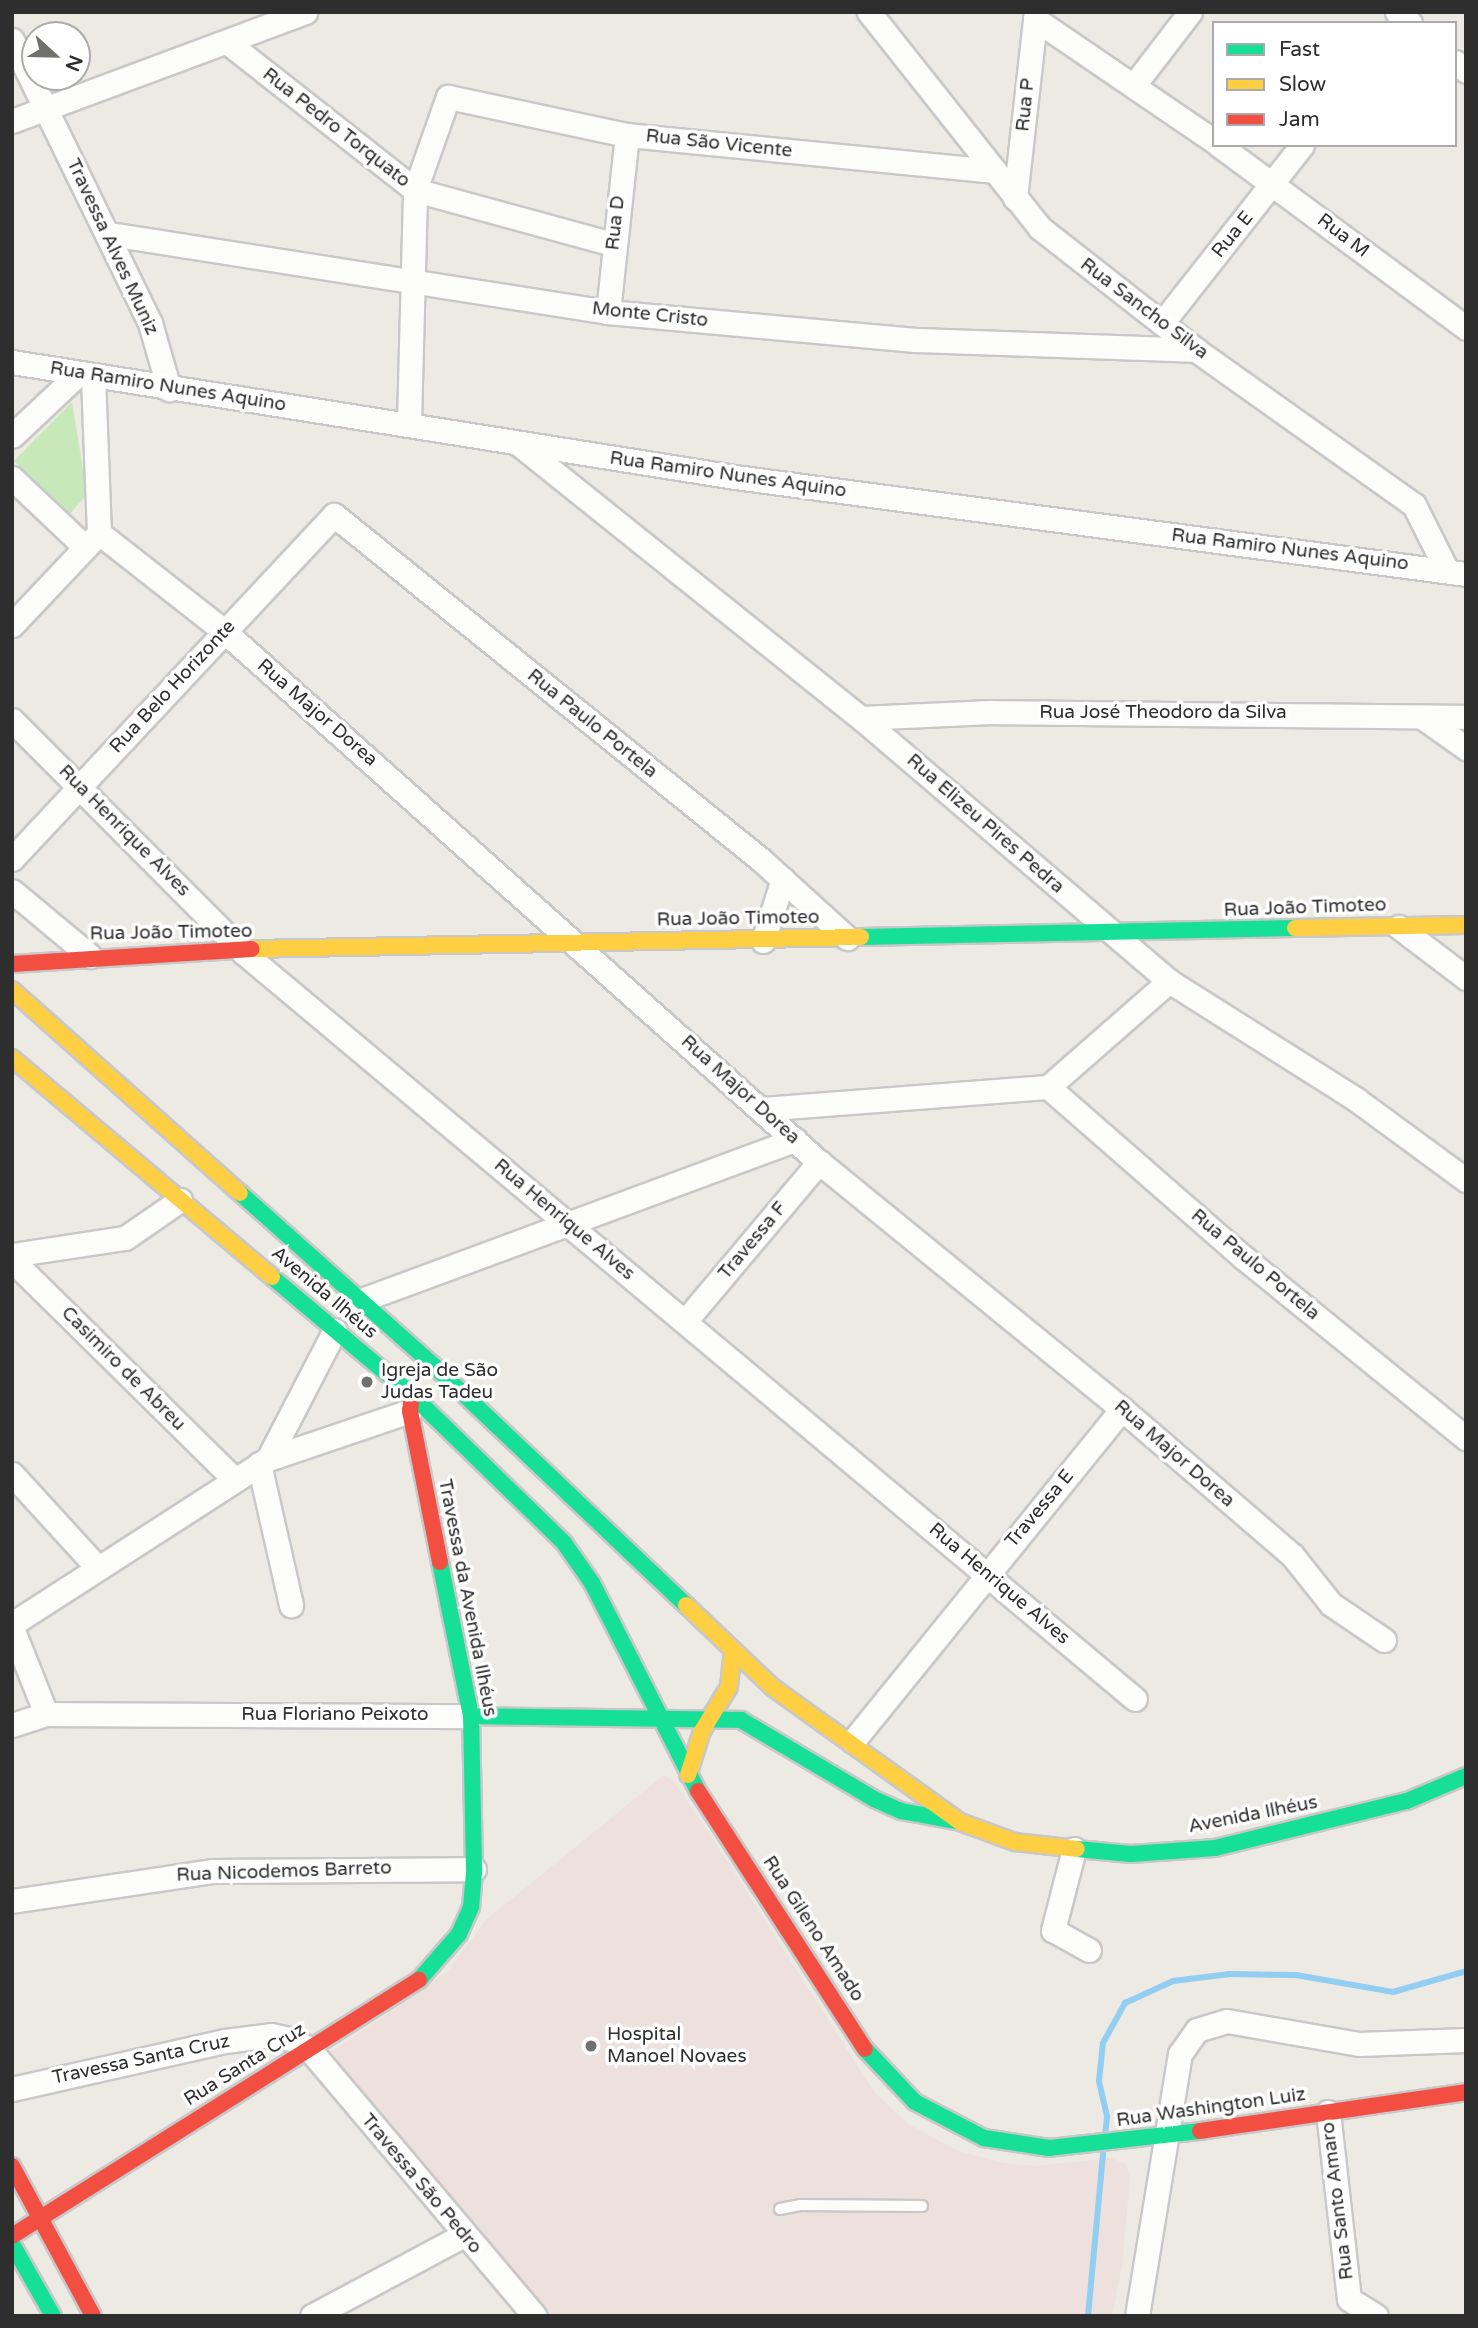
<!DOCTYPE html>
<meta charset="utf-8">
<style>
body{margin:0}
#map{position:relative;width:1478px;height:2328px;overflow:hidden;background:#eceae3;font-family:"Varela Round",sans-serif}
div>[style]{position:absolute}
.medical>*{inset:0;background:#eee0dc}
.green>*{inset:0;background:#c7e9ba}
.stream>*{height:6px;margin:-3px;padding:0 3px;transform-origin:3px;border-radius:3px;background:#92cdf2}
.roads{filter:drop-shadow(2px 0 #c9c8c8) drop-shadow(-2px 0 #c9c8c8) drop-shadow(0 2px #c9c8c8) drop-shadow(0 -2px #c9c8c8)}
.lane>*{height:10px;margin:-5px;padding:0 5px;transform-origin:5px;border-radius:5px;background:#fcfcfb}
.street>*{height:23px;margin:-11.5px;padding:0 11.5px;transform-origin:11.5px;border-radius:11.5px;background:#fcfcfb}
.fast>*{height:16px;margin:-8px;padding:0 8px;transform-origin:8px;border-radius:8px;background:#16e098}
.slow>*{height:16px;margin:-8px;padding:0 8px;transform-origin:8px;border-radius:8px;background:#ffcf43}
.jam>*{height:16px;margin:-8px;padding:0 8px;transform-origin:8px;border-radius:8px;background:#f24e42}
.dots>*{width:19px;height:19px;translate:-50% -50%;box-sizing:border-box;border:4px solid #fff;border-radius:50%}
span{translate:-50% -50%;white-space:nowrap;text-align:center;line-height:1.15;-webkit-text-stroke:7px #fff;paint-order:stroke}
.street-label{font-size:19px;color:#2e2e2e}
.poi-label{font-size:19px;color:#2e2e2e}
.left{translate:0 -50%;text-align:left}
.frame{position:absolute;inset:0;border:14px solid #2e2e2e;pointer-events:none}
.legend{position:absolute;left:1212px;top:21px;width:245px;height:126px;box-sizing:border-box;background:#fff;border:2px solid #ababab;margin:0;padding:9px 12px;list-style:none;font-size:21px;color:#2e2e2e}
.legend li{display:flex;align-items:center;gap:14px;height:35px}
.legend b{width:35px;border:2px solid #ababab}
.north{position:absolute;left:21px;top:21px;width:70px;height:70px;box-sizing:border-box;background:#fff;border:2px solid #ababab;border-radius:50%;rotate:112deg;font-size:19px;font-weight:700;line-height:28px;text-align:center;color:#2e2e2e}
.north::after{content:'';display:block;margin:auto;width:24px;height:32px;background:#70706d;clip-path:polygon(50% 0,100% 100%,50% 72%,0 100%)}
</style>
<div id="map">
<div class="medical">
<i style="clip-path:polygon(664px 1775px,675px 1783px,715px 1842px,874px 2092px,908px 2124px,958px 2151px,1004px 2163px,1035px 2166px,1111px 2158px,1126px 2164px,1130px 2178px,1122px 2266px,1112px 2316px,550px 2316px,482px 2239px,329px 2054px,447px 1972px,487px 1919px)"></i>
</div>
<div class="green">
<i style="clip-path:polygon(72px 402px,87px 494px,70px 514px,14px 461px)"></i>
</div>
<div class="stream">
<i style="left:1105px;top:2136px;width:20px;rotate:-84deg"></i>
<i style="left:1107px;top:2116px;width:36px;rotate:-103deg"></i>
<i style="left:1099px;top:2081px;width:38px;rotate:-84deg"></i>
<i style="left:1103px;top:2043px;width:46px;rotate:-61.2deg"></i>
<i style="left:1125px;top:2003px;width:53px;rotate:-24.6deg"></i>
<i style="left:1173px;top:1981px;width:57px;rotate:-7deg"></i>
<i style="left:1230px;top:1974px;width:66px;rotate:0.9deg"></i>
<i style="left:1296px;top:1975px;width:98px;rotate:9.9deg"></i>
<i style="left:1393px;top:1992px;width:76px;rotate:-16deg"></i>
<i style="left:1088px;top:2316px;width:163px;rotate:-84.7deg"></i>
</div>
<div class="roads">
<div class="lane">
<i style="left:780px;top:2209px;width:20px;rotate:-11deg"></i>
<i style="left:800px;top:2205px;width:122px;rotate:0.5deg"></i>
</div>
<div class="street">
<i style="left:869px;top:12px;width:275px;rotate:51.6deg"></i>
<i style="left:1040px;top:228px;width:198px;rotate:38deg"></i>
<i style="left:1196px;top:350px;width:267px;rotate:35.4deg"></i>
<i style="left:1414px;top:505px;width:74px;rotate:63.4deg"></i>
<i style="left:1397px;top:12px;width:17px;rotate:40deg"></i>
<i style="left:1035px;top:19px;width:217px;rotate:34.3deg"></i>
<i style="left:12px;top:40px;width:315px;rotate:64deg"></i>
<i style="left:150px;top:323px;width:69px;rotate:73.9deg"></i>
<i style="left:227px;top:42px;width:239px;rotate:38.2deg"></i>
<i style="left:415px;top:190px;width:205px;rotate:15.3deg"></i>
<i style="left:1455px;top:62px;width:14px;rotate:39deg"></i>
<i style="left:1134px;top:85px;width:92px;rotate:-52.5deg"></i>
<i style="left:12px;top:121px;width:313px;rotate:-20.4deg"></i>
<i style="left:1219px;top:145px;width:307px;rotate:36.5deg"></i>
<i style="left:1015px;top:198px;width:187px;rotate:-83.6deg"></i>
<i style="left:110px;top:234px;width:504px;rotate:8.9deg"></i>
<i style="left:608px;top:312px;width:308px;rotate:5.2deg"></i>
<i style="left:915px;top:340px;width:281px;rotate:2deg"></i>
<i style="left:608px;top:312px;width:178px;rotate:-83.9deg"></i>
<i style="left:1162px;top:323px;width:226px;rotate:-51.8deg"></i>
<i style="left:12px;top:362px;width:732px;rotate:9.04deg"></i>
<i style="left:735px;top:477px;width:737px;rotate:7.56deg"></i>
<i style="left:93px;top:377px;width:156px;rotate:87.8deg"></i>
<i style="left:409px;top:423px;width:233px;rotate:-88.5deg"></i>
<i style="left:415px;top:190px;width:99px;rotate:-70.5deg"></i>
<i style="left:448px;top:97px;width:183px;rotate:12deg"></i>
<i style="left:627px;top:135px;width:369px;rotate:5.6deg"></i>
<i style="left:12px;top:436px;width:89px;rotate:-43.2deg"></i>
<i style="left:520px;top:445px;width:437px;rotate:38.7deg"></i>
<i style="left:861px;top:718px;width:405px;rotate:40.5deg"></i>
<i style="left:1169px;top:981px;width:222px;rotate:32.3deg"></i>
<i style="left:1357px;top:1100px;width:135px;rotate:36.3deg"></i>
<i style="left:12px;top:478px;width:100px;rotate:43.4deg"></i>
<i style="left:99px;top:533px;width:159px;rotate:38.1deg"></i>
<i style="left:224px;top:631px;width:797px;rotate:41.75deg"></i>
<i style="left:819px;top:1162px;width:391px;rotate:39.2deg"></i>
<i style="left:1122px;top:1409px;width:224px;rotate:40.7deg"></i>
<i style="left:1292px;top:1555px;width:63px;rotate:51.5deg"></i>
<i style="left:1331px;top:1604px;width:64px;rotate:34.2deg"></i>
<i style="left:12px;top:625px;width:127px;rotate:-46.6deg"></i>
<i style="left:1422px;top:717px;width:54px;rotate:35.2deg"></i>
<i style="left:861px;top:718px;width:129px;rotate:-2.7deg"></i>
<i style="left:990px;top:712px;width:476px;rotate:0.6deg"></i>
<i style="left:12px;top:720px;width:329px;rotate:45.1deg"></i>
<i style="left:244px;top:953px;width:1162px;rotate:39.94deg"></i>
<i style="left:12px;top:859px;width:471px;rotate:-46.9deg"></i>
<i style="left:334px;top:515px;width:548px;rotate:38.92deg"></i>
<i style="left:760px;top:859px;width:118px;rotate:42.2deg"></i>
<i style="left:12px;top:891px;width:102px;rotate:39.8deg"></i>
<i style="left:1399px;top:927px;width:84px;rotate:37.3deg"></i>
<i style="left:763px;top:941px;width:65px;rotate:-72.1deg"></i>
<i style="left:1048px;top:1087px;width:259px;rotate:41.1deg"></i>
<i style="left:1243px;top:1257px;width:287px;rotate:39.1deg"></i>
<i style="left:761px;top:1109px;width:288px;rotate:-4.4deg"></i>
<i style="left:1048px;top:1087px;width:161px;rotate:-41.2deg"></i>
<i style="left:12px;top:1255px;width:114px;rotate:-8.6deg"></i>
<i style="left:125px;top:1238px;width:67px;rotate:-34.6deg"></i>
<i style="left:12px;top:1260px;width:312px;rotate:44.6deg"></i>
<i style="left:359px;top:1301px;width:465px;rotate:-20.3deg"></i>
<i style="left:686px;top:1320px;width:207px;rotate:-49.9deg"></i>
<i style="left:268px;top:1459px;width:145px;rotate:-62.6deg"></i>
<i style="left:259px;top:1464px;width:145px;rotate:77.2deg"></i>
<i style="left:12px;top:1474px;width:125px;rotate:47.6deg"></i>
<i style="left:12px;top:1624px;width:305px;rotate:-32.8deg"></i>
<i style="left:268px;top:1459px;width:150px;rotate:-18.7deg"></i>
<i style="left:12px;top:1628px;width:92px;rotate:68.4deg"></i>
<i style="left:12px;top:1725px;width:36px;rotate:-18deg"></i>
<i style="left:46px;top:1714px;width:425px;rotate:0.3deg"></i>
<i style="left:853px;top:1741px;width:427px;rotate:-51deg"></i>
<i style="left:1074px;top:1849px;width:84px;rotate:104.5deg"></i>
<i style="left:1053px;top:1930px;width:41px;rotate:29.1deg"></i>
<i style="left:12px;top:1901px;width:202px;rotate:-8.5deg"></i>
<i style="left:212px;top:1871px;width:262px;rotate:-0.4deg"></i>
<i style="left:12px;top:2089px;width:218px;rotate:-12.7deg"></i>
<i style="left:225px;top:2041px;width:46px;rotate:-7.4deg"></i>
<i style="left:271px;top:2035px;width:25px;rotate:12deg"></i>
<i style="left:295px;top:2040px;width:18px;rotate:34deg"></i>
<i style="left:310px;top:2050px;width:348px;rotate:49.8deg"></i>
<i style="left:1328px;top:2112px;width:188px;rotate:83.6deg"></i>
<i style="left:1349px;top:2299px;width:32px;rotate:32deg"></i>
<i style="left:312px;top:2316px;width:172px;rotate:-28.1deg"></i>
<i style="left:1137px;top:2316px;width:266px;rotate:-80.7deg"></i>
<i style="left:1180px;top:2054px;width:29px;rotate:-55deg"></i>
<i style="left:1197px;top:2030px;width:31px;rotate:-17deg"></i>
<i style="left:1227px;top:2021px;width:134px;rotate:9.9deg"></i>
<i style="left:1359px;top:2044px;width:107px;rotate:-2.1deg"></i>
</div>
<div class="fast">
<i style="left:861px;top:937px;width:434px;rotate:-1.2deg"></i>
<i style="left:240px;top:1193px;width:261px;rotate:41.7deg"></i>
<i style="left:435px;top:1367px;width:346px;rotate:43.5deg"></i>
<i style="left:272px;top:1277px;width:183px;rotate:40.1deg"></i>
<i style="left:412px;top:1395px;width:212px;rotate:44.2deg"></i>
<i style="left:564px;top:1543px;width:49px;rotate:55deg"></i>
<i style="left:592px;top:1583px;width:233px;rotate:63deg"></i>
<i style="left:471px;top:1716px;width:270px;rotate:0.8deg"></i>
<i style="left:741px;top:1720px;width:155px;rotate:30.7deg"></i>
<i style="left:874px;top:1799px;width:30px;rotate:24deg"></i>
<i style="left:901px;top:1811px;width:56px;rotate:10.3deg"></i>
<i style="left:1077px;top:1849px;width:54px;rotate:5.3deg"></i>
<i style="left:1131px;top:1854px;width:84px;rotate:-4.1deg"></i>
<i style="left:1215px;top:1848px;width:198px;rotate:-13.8deg"></i>
<i style="left:1407px;top:1801px;width:64px;rotate:-23deg"></i>
<i style="left:419px;top:1980px;width:61px;rotate:-49deg"></i>
<i style="left:459px;top:1934px;width:30px;rotate:-66deg"></i>
<i style="left:471px;top:1907px;width:38px;rotate:-85deg"></i>
<i style="left:474px;top:1869px;width:153px;rotate:-91.1deg"></i>
<i style="left:471px;top:1716px;width:157px;rotate:-101.4deg"></i>
<i style="left:865px;top:2049px;width:73px;rotate:46.7deg"></i>
<i style="left:915px;top:2102px;width:78px;rotate:27.6deg"></i>
<i style="left:984px;top:2138px;width:66px;rotate:8.7deg"></i>
<i style="left:1049px;top:2148px;width:152px;rotate:-6.4deg"></i>
<i style="left:12px;top:2244px;width:83px;rotate:60.3deg"></i>
</div>
<div class="slow">
<i style="left:1295px;top:928px;width:171px;rotate:-1deg"></i>
<i style="left:252px;top:949px;width:609px;rotate:-1.13deg"></i>
<i style="left:12px;top:990px;width:305px;rotate:41.7deg"></i>
<i style="left:12px;top:1058px;width:340px;rotate:40.1deg"></i>
<i style="left:686px;top:1605px;width:119px;rotate:43.6deg"></i>
<i style="left:772px;top:1687px;width:231px;rotate:35.7deg"></i>
<i style="left:960px;top:1822px;width:59px;rotate:20deg"></i>
<i style="left:1015px;top:1842px;width:62px;rotate:6.4deg"></i>
<i style="left:688px;top:1775px;width:46px;rotate:-72.3deg"></i>
<i style="left:702px;top:1731px;width:52px;rotate:-58.5deg"></i>
<i style="left:729px;top:1687px;width:36px;rotate:-84deg"></i>
</div>
<div class="jam">
<i style="left:12px;top:964px;width:240px;rotate:-3.6deg"></i>
<i style="left:412px;top:1395px;width:16px;rotate:97deg"></i>
<i style="left:410px;top:1411px;width:154px;rotate:78.8deg"></i>
<i style="left:698px;top:1791px;width:307px;rotate:57.1deg"></i>
<i style="left:1200px;top:2131px;width:269px;rotate:-8.3deg"></i>
<i style="left:12px;top:2166px;width:170px;rotate:61.6deg"></i>
<i style="left:12px;top:2236px;width:481px;rotate:-32.2deg"></i>
</div>
</div>
<div class="dots">
<i style="left:367px;top:1382px;background:#70706d"></i>
<i style="left:591px;top:2046px;background:#70706d"></i>
</div>
<div class="street-label">
<span style="left:1026px;top:105px;rotate:-84deg">Rua P</span>
<span style="left:336px;top:128px;rotate:38deg">Rua Pedro Torquato</span>
<span style="left:719px;top:144px;rotate:6deg">Rua São Vicente</span>
<span style="left:616px;top:223px;rotate:-84deg">Rua D</span>
<span style="left:1233px;top:235px;rotate:-51deg">Rua E</span>
<span style="left:1343px;top:236px;rotate:37deg">Rua M</span>
<span style="left:112px;top:247px;rotate:65deg">Travessa Alves Muniz</span>
<span style="left:1144px;top:309px;rotate:37deg">Rua Sancho Silva</span>
<span style="left:650px;top:315px;rotate:6deg">Monte Cristo</span>
<span style="left:168px;top:387px;rotate:9deg">Rua Ramiro Nunes Aquino</span>
<span style="left:728px;top:475px;rotate:8deg">Rua Ramiro Nunes Aquino</span>
<span style="left:1290px;top:550px;rotate:7deg">Rua Ramiro Nunes Aquino</span>
<span style="left:173px;top:687px;rotate:-47deg">Rua Belo Horizonte</span>
<span style="left:317px;top:713px;rotate:41deg">Rua Major Dorea</span>
<span style="left:1163px;top:713px">Rua José Theodoro da Silva</span>
<span style="left:592px;top:724px;rotate:39deg">Rua Paulo Portela</span>
<span style="left:985px;top:824px;rotate:41deg">Rua Elizeu Pires Pedra</span>
<span style="left:124px;top:831px;rotate:45deg">Rua Henrique Alves</span>
<span style="left:1305px;top:908px;rotate:-2deg">Rua João Timoteo</span>
<span style="left:738px;top:919px;rotate:-1deg">Rua João Timoteo</span>
<span style="left:171px;top:933px;rotate:-1deg">Rua João Timoteo</span>
<span style="left:740px;top:1090px;rotate:42deg">Rua Major Dorea</span>
<span style="left:564px;top:1220px;rotate:40deg">Rua Henrique Alves</span>
<span style="left:753px;top:1241px;rotate:-50deg">Travessa F</span>
<span style="left:1255px;top:1265px;rotate:40deg">Rua Paulo Portela</span>
<span style="left:324px;top:1293px;rotate:40deg">Avenida Ilhéus</span>
<span style="left:123px;top:1369px;rotate:45deg">Casimiro de Abreu</span>
<span style="left:1174px;top:1454px;rotate:41deg">Rua Major Dorea</span>
<span style="left:1040px;top:1509px;rotate:-50deg">Travessa E</span>
<span style="left:999px;top:1584px;rotate:40deg">Rua Henrique Alves</span>
<span style="left:467px;top:1598px;rotate:79deg">Travessa da Avenida Ilhéus</span>
<span style="left:335px;top:1715px">Rua Floriano Peixoto</span>
<span style="left:1253px;top:1815px;rotate:-11deg">Avenida Ilhéus</span>
<span style="left:284px;top:1872px;rotate:-2deg">Rua Nicodemos Barreto</span>
<span style="left:813px;top:1929px;rotate:57deg">Rua Gileno Amado</span>
<span style="left:141px;top:2060px;rotate:-12deg">Travessa Santa Cruz</span>
<span style="left:245px;top:2065px;rotate:-32deg">Rua Santa Cruz</span>
<span style="left:1211px;top:2108px;rotate:-8deg">Rua Washington Luiz</span>
<span style="left:421px;top:2184px;rotate:50deg">Travessa São Pedro</span>
<span style="left:1338px;top:2201px;rotate:-97deg">Rua Santo Amaro</span>
</div>
<div class="poi-label">
<span class="left" style="left:381px;top:1382px">Igreja de São<br>Judas Tadeu</span>
<span class="left" style="left:607px;top:2046px">Hospital<br>Manoel Novaes</span>
</div>
<div class="frame"></div>
<ul class="legend">
<li><b style="height:9px;background:#16e098"></b>Fast</li>
<li><b style="height:9px;background:#ffcf43"></b>Slow</li>
<li><b style="height:9px;background:#f24e42"></b>Jam</li>
</ul>
<div class="north">N</div>
</div>
